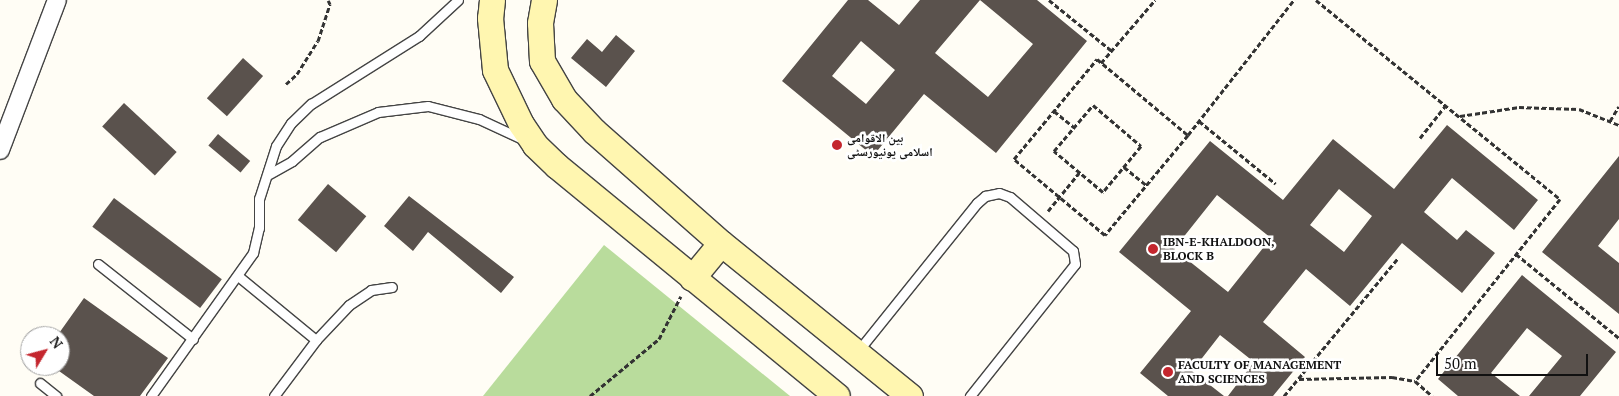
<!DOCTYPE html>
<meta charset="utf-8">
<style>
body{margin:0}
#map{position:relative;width:1619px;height:396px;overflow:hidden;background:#fffdf5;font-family:"PT Serif","Noto Naskh Arabic",serif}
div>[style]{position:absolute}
.forest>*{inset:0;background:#b9dc9c}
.building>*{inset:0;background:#5a524d;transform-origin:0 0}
.path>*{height:3px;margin-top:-1.5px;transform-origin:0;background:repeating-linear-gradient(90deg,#333 0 5px,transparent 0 7.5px)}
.roads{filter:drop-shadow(1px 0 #444) drop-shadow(-1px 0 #444) drop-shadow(0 1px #444) drop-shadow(0 -1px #444)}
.lane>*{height:9px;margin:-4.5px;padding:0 4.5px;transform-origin:4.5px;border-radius:4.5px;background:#fff}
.street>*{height:18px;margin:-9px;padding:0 9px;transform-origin:9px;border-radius:9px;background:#fff}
.secondary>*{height:25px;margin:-12.5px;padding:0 12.5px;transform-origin:12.5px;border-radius:12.5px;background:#fff6b0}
.dots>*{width:14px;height:14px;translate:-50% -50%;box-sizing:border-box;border:2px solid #fff;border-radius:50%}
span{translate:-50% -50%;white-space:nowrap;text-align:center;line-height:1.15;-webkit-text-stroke:5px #fff;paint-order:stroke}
.poi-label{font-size:12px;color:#111;font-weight:700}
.left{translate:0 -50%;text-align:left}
.north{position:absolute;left:20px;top:326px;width:50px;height:50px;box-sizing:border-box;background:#fff;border:1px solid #a0a0a0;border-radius:50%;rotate:53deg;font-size:14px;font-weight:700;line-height:20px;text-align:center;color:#111}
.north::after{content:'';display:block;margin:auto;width:18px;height:22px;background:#c4262e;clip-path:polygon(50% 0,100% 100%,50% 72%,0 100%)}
.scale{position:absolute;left:1436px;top:354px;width:152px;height:22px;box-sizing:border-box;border:2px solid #111;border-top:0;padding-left:6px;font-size:15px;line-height:18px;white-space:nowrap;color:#111;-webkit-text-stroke:4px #fff;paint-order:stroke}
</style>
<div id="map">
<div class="forest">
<i style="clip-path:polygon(604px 245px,790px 396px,483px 396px)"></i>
</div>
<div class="building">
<i style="clip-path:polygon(evenodd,848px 0,868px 0,899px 25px,920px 0,1037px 0,1087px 41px,996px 153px,924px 94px,873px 156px,782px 81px,848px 0,980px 0,1033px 44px,988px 97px,935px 53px,980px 0,848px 0,861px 41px,895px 70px,866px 104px,832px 76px,861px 41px)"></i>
<i style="clip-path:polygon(616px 35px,635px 51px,606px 87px,571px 58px,587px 39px,602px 52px)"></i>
<i style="left:243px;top:58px;width:27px;height:54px;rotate:42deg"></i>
<i style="left:124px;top:103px;width:72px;height:32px;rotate:43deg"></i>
<i style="clip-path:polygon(evenodd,1447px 125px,1538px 200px,1514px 230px,1452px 178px,1424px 212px,1457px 240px,1466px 230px,1495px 253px,1462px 293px,1402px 243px,1350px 306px,1306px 269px,1263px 322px,1305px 357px,1273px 396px,1228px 396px,1254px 362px,1220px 335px,1192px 371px,1224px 396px,1168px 396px,1140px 373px,1191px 311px,1119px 252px,1210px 141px,1283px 200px,1333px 139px,1394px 189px,1447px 125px,1339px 189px,1372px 216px,1344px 252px,1310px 225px,1339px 189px,1447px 125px,1217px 195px,1271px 238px,1228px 292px,1174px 249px,1217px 195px)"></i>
<i style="left:218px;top:134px;width:42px;height:15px;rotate:40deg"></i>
<i style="clip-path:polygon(1619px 156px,1619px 219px,1598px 246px,1619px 263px,1619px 314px,1542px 252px)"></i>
<i style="left:328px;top:184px;width:50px;height:47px;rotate:40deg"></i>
<i style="clip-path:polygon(409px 196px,514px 277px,501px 293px,428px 232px,413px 251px,384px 226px)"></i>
<i style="left:114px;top:198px;width:135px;height:36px;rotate:37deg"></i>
<i style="clip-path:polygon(1522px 275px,1616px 352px,1580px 396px,1529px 396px,1562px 356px,1527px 328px,1491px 373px,1520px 396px,1458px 396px,1438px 379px)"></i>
<i style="clip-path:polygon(84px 298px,168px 358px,140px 396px,94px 396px,52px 366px,60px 366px,60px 336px,57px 336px)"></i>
</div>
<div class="path">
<i style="left:1049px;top:0;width:81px;rotate:39deg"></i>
<i style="left:1316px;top:0;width:315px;rotate:39.2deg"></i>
<i style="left:1560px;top:199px;width:233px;rotate:128.5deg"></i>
<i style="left:1415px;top:381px;width:23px;rotate:41deg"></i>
<i style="left:1097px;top:59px;width:119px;rotate:39.9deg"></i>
<i style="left:1188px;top:135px;width:130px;rotate:129.7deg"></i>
<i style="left:1105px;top:235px;width:119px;rotate:-140.1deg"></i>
<i style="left:1014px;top:159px;width:130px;rotate:-50.3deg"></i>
<i style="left:1101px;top:63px;width:83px;rotate:-49.4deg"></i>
<i style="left:286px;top:84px;width:15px;rotate:-42deg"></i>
<i style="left:297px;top:74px;width:39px;rotate:-58deg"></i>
<i style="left:318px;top:41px;width:39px;rotate:-72deg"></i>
<i style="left:330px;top:4px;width:4px;rotate:-117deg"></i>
<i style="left:1093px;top:105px;width:63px;rotate:40.5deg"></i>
<i style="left:1141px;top:146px;width:60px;rotate:129.6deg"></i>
<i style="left:1103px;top:192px;width:64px;rotate:-140.1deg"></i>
<i style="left:1054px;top:151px;width:60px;rotate:-49.7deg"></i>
<i style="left:1054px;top:111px;width:26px;rotate:39deg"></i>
<i style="left:1460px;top:116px;width:60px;rotate:-8.7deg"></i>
<i style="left:1519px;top:107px;width:60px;rotate:1.9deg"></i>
<i style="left:1579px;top:109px;width:43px;rotate:21.8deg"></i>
<i style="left:1199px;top:121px;width:99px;rotate:39.3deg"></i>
<i style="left:1610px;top:121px;width:17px;rotate:-59deg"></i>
<i style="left:1188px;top:135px;width:172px;rotate:-51.9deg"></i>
<i style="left:1420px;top:138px;width:42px;rotate:-51.8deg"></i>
<i style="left:1124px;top:167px;width:28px;rotate:39deg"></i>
<i style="left:1048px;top:211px;width:49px;rotate:-50.8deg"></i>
<i style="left:1516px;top:254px;width:133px;rotate:39.2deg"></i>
<i style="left:1299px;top:379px;width:93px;rotate:-1.2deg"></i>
<i style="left:1392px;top:377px;width:23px;rotate:10deg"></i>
<i style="left:590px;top:396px;width:89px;rotate:-39.6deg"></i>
<i style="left:659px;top:339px;width:48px;rotate:-62.9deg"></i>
<i style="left:1284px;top:396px;width:179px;rotate:-50.4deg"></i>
</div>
<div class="roads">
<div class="lane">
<i style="left:269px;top:174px;width:26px;rotate:-29deg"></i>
<i style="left:292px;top:161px;width:37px;rotate:-41deg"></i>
<i style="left:320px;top:137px;width:63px;rotate:-23.3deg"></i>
<i style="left:378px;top:112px;width:50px;rotate:-6.8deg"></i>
<i style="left:428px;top:106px;width:53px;rotate:14.3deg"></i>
<i style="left:479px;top:119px;width:47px;rotate:24.9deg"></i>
<i style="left:98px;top:264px;width:121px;rotate:38.3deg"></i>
<i style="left:238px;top:276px;width:101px;rotate:39.4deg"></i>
<i style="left:858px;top:351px;width:190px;rotate:-51.2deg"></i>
<i style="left:977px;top:203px;width:11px;rotate:-41deg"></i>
<i style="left:985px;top:196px;width:14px;rotate:-12deg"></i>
<i style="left:999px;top:193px;width:12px;rotate:20deg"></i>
<i style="left:1010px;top:197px;width:83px;rotate:40.6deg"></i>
<i style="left:1073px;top:251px;width:13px;rotate:81deg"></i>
<i style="left:1075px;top:264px;width:169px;rotate:128.5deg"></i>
<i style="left:40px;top:383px;width:21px;rotate:39deg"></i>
<i style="left:151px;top:396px;width:176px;rotate:-54.5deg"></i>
<i style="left:253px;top:253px;width:26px;rotate:-77deg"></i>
<i style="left:259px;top:228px;width:29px;rotate:-90deg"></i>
<i style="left:259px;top:199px;width:56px;rotate:-72.2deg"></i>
<i style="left:276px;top:146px;width:27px;rotate:-57deg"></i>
<i style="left:291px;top:123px;width:28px;rotate:-44deg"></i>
<i style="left:311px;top:104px;width:128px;rotate:-32.2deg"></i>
<i style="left:419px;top:36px;width:53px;rotate:-42.7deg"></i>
<i style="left:274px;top:396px;width:70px;rotate:-53.1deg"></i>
<i style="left:316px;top:340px;width:48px;rotate:-46.7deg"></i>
<i style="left:349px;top:305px;width:27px;rotate:-34deg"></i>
<i style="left:371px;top:290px;width:21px;rotate:-8deg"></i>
</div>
<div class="street">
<i style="left:0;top:150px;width:160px;rotate:-69.2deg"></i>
</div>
<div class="secondary">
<i style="left:492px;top:0;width:18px;rotate:96deg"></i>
<i style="left:490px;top:18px;width:52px;rotate:84.5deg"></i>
<i style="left:495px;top:70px;width:60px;rotate:64.3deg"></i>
<i style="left:521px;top:124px;width:25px;rotate:56deg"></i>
<i style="left:535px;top:145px;width:30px;rotate:44deg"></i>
<i style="left:557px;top:166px;width:362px;rotate:39.4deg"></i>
<i style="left:544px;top:0;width:23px;rotate:100deg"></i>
<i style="left:540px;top:23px;width:38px;rotate:87deg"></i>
<i style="left:542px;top:61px;width:44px;rotate:59.9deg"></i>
<i style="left:564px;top:99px;width:44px;rotate:46.8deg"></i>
<i style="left:594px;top:131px;width:169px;rotate:41.4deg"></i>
<i style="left:721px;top:243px;width:243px;rotate:39deg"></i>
<i style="left:692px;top:278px;width:45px;rotate:-50.4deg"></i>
</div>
</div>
<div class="dots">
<i style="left:837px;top:145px;background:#c4262e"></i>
<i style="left:1153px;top:249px;background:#c4262e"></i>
<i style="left:1168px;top:372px;background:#c4262e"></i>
</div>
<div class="poi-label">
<span class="left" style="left:847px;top:145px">بین الاقوامی<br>اسلامی یونیورسٹی</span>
<span class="left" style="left:1163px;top:249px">IBN-E-KHALDOON,<br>BLOCK B</span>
<span class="left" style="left:1178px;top:372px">FACULTY OF MANAGEMENT<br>AND SCIENCES</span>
</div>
<div class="north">N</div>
<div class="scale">50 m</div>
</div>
